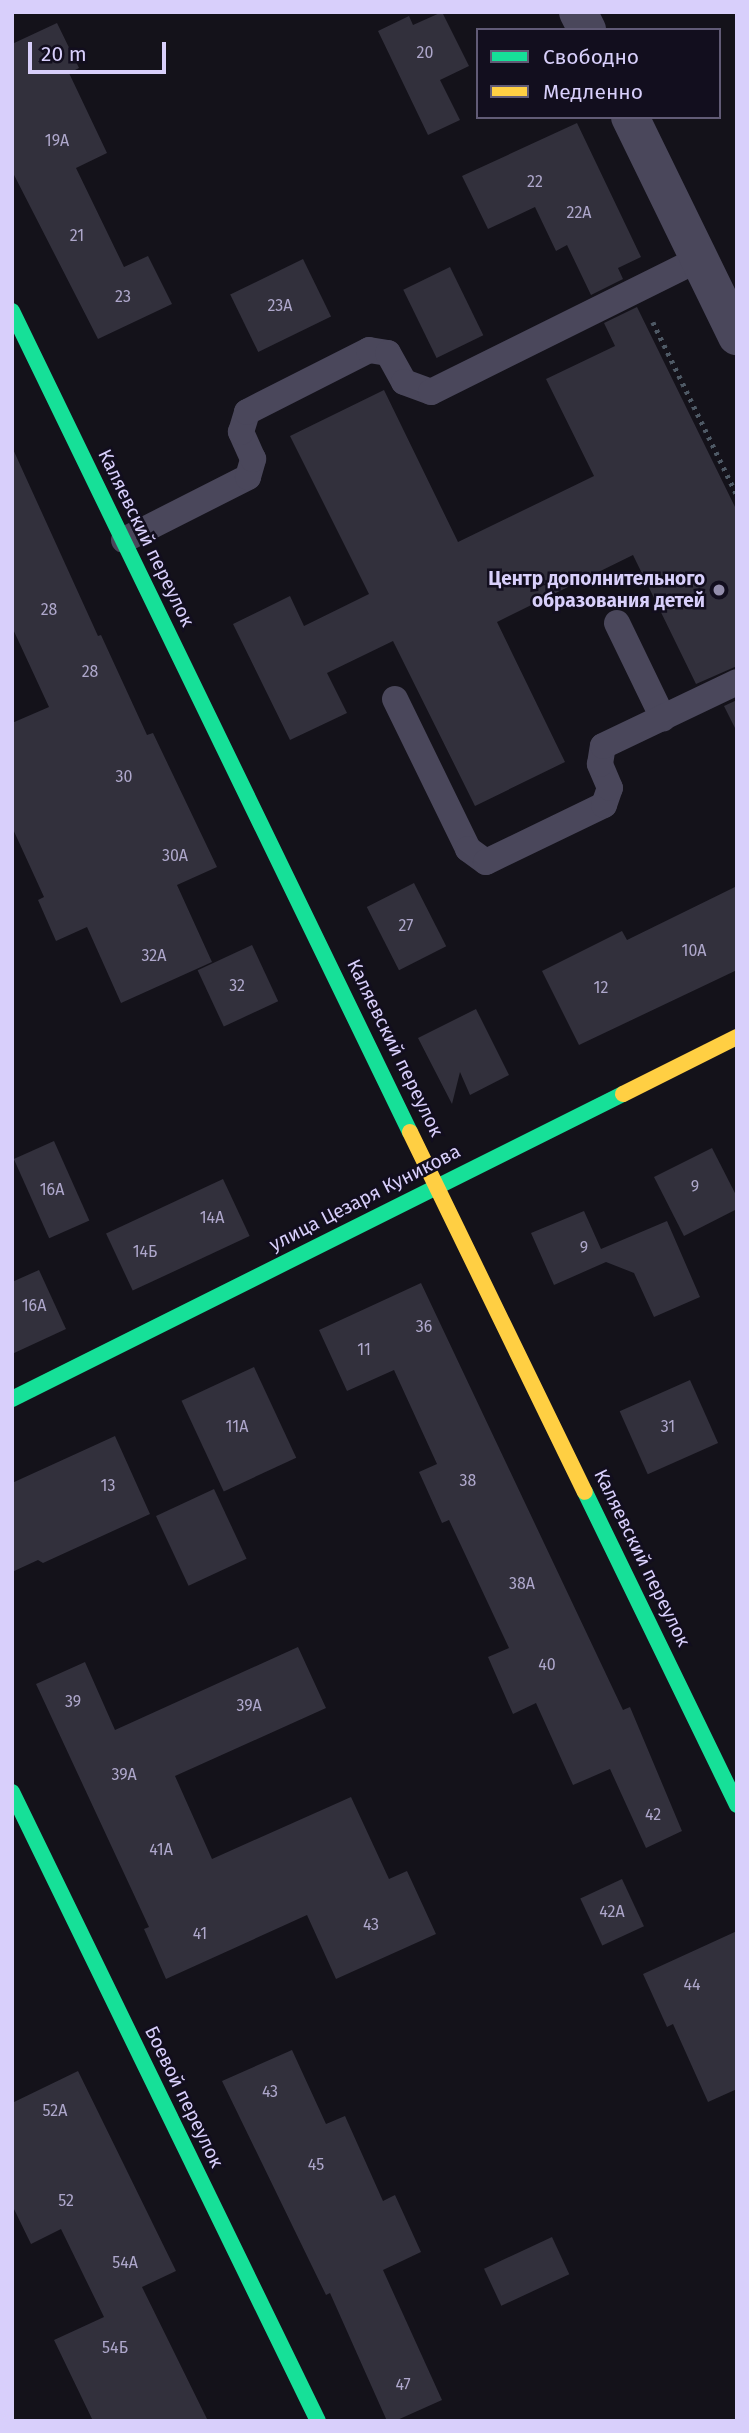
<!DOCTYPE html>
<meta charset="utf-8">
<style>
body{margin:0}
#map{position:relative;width:749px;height:2433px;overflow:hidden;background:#14121a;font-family:"Fira Sans",sans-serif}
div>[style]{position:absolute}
.building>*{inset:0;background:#32303c;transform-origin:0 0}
.path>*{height:4.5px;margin-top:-2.25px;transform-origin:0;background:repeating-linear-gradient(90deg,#4e5965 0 3.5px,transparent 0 8.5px)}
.lane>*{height:26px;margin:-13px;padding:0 13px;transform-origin:13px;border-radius:13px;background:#4a475b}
.street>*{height:38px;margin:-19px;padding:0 19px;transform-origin:19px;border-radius:19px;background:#4a475b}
.fast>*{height:16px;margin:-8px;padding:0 8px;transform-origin:8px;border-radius:8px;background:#16e098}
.slow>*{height:16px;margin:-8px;padding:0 8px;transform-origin:8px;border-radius:8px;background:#ffcf43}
.dots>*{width:19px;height:19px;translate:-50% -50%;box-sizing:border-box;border:4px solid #120e1e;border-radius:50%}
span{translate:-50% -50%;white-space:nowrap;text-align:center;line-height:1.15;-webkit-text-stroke:5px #120e1e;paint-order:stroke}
.number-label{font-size:16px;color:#aea7cb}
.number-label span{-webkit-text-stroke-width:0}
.street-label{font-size:19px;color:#d8cffb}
.poi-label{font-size:19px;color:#d8cffb;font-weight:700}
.right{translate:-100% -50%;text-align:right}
.frame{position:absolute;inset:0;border:14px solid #d8cffb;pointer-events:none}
.legend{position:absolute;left:476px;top:28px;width:245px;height:91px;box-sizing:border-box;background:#120e1e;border:2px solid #615b76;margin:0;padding:9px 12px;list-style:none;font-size:21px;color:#d8cffb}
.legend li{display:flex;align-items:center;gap:14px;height:35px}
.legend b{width:35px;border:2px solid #615b76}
.scale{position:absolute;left:28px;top:42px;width:138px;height:32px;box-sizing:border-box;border:4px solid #d8cffb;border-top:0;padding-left:9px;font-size:21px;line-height:24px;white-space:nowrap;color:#d8cffb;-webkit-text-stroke:5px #120e1e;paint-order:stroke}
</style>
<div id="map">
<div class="building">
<i style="clip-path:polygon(442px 12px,469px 66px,440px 80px,460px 120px,428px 135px,378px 31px,409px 16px,413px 25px)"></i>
<i style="clip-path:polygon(57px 23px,79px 68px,69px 73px,107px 153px,76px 168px,124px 267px,148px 256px,172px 304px,98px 339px,12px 171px,12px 44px)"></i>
<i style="clip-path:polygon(577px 123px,641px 257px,618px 268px,623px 279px,591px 295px,567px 245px,556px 251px,535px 207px,488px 229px,462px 176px)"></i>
<i style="left:303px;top:259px;width:64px;height:81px;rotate:64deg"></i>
<i style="left:450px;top:267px;width:76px;height:52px;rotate:64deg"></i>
<i style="clip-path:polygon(637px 307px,737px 511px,737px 666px,696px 684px,633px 555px,497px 622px,565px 762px,475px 806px,393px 641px,327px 673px,347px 713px,290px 740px,233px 624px,290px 596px,304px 626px,369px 594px,290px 436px,384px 390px,458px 542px,594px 476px,546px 379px,615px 346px,604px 323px)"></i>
<i style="clip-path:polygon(12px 447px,98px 636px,101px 635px,147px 735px,153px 733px,217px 867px,177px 885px,212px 962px,121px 1003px,87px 927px,56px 941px,38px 900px,44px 897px,12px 827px,12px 723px,49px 707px,12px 627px)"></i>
<i style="clip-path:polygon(737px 700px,737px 732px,724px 706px)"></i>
<i style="left:414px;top:883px;width:71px;height:53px;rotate:63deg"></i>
<i style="clip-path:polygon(737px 886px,737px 970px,579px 1045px,542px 971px,622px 931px,627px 940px)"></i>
<i style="left:252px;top:945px;width:62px;height:60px;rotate:65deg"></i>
<i style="clip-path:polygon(476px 1009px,509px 1075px,470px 1095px,460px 1072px,452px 1104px,418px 1038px)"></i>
<i style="left:54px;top:1141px;width:87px;height:44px;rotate:66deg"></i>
<i style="clip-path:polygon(712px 1148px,737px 1197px,737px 1209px,684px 1236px,654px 1177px)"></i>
<i style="left:223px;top:1179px;width:63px;height:129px;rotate:65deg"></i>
<i style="clip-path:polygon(584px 1211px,601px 1249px,667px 1221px,700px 1297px,654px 1317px,634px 1273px,606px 1262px,554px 1285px,531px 1233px)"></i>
<i style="clip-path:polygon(39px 1270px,66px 1329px,12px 1354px,12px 1282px)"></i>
<i style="clip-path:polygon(421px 1283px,623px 1710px,630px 1707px,682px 1831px,646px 1848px,610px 1769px,573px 1785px,536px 1703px,513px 1714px,488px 1657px,509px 1648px,449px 1520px,442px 1523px,419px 1472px,437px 1464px,394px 1370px,347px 1391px,319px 1330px)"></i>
<i style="left:254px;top:1367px;width:100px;height:80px;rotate:65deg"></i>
<i style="left:690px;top:1380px;width:69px;height:77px;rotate:66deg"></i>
<i style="clip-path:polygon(115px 1436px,150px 1514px,43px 1563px,38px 1560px,12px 1572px,12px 1483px)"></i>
<i style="left:214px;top:1489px;width:77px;height:64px;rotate:65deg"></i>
<i style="clip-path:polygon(298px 1647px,326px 1708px,175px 1776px,212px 1859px,351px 1797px,389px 1879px,407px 1871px,436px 1934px,336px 1979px,307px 1915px,166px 1979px,144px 1929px,149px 1927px,36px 1684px,85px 1662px,115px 1730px)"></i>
<i style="left:622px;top:1879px;width:52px;height:46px;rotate:65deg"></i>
<i style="clip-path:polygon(737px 1931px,737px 2089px,708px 2102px,673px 2024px,667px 2027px,643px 1974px)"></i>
<i style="clip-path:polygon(292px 2050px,326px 2124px,345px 2116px,383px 2201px,395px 2195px,421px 2252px,383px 2270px,442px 2400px,395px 2421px,387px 2421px,330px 2293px,326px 2295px,222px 2081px)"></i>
<i style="clip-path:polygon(78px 2071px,176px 2271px,142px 2287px,208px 2421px,93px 2421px,54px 2340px,104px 2317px,61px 2229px,31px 2244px,12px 2205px,12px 2103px)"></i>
<i style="left:552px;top:2237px;width:41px;height:75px;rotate:65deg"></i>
</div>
<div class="path">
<i style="left:653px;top:322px;width:192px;rotate:64.1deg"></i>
</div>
<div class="lane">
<i style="left:124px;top:540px;width:139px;rotate:-26.9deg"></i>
<i style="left:248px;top:477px;width:19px;rotate:-74deg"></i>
<i style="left:253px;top:459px;width:30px;rotate:-114deg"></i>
<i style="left:241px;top:432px;width:21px;rotate:-73deg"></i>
<i style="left:247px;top:412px;width:137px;rotate:-26.9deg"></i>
<i style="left:369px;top:350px;width:19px;rotate:9deg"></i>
<i style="left:388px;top:353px;width:33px;rotate:61deg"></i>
<i style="left:404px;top:382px;width:29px;rotate:20deg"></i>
<i style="left:431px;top:392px;width:299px;rotate:-26.4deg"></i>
<i style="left:617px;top:623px;width:106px;rotate:64.2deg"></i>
<i style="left:395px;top:699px;width:167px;rotate:64deg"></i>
<i style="left:468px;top:849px;width:22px;rotate:36deg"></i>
<i style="left:486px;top:862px;width:131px;rotate:-25.8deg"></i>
<i style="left:604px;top:805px;width:18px;rotate:-71deg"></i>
<i style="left:610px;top:788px;width:26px;rotate:-113deg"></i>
<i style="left:600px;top:764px;width:18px;rotate:-81deg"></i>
<i style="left:603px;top:746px;width:148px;rotate:-25.5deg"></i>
</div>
<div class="street">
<i style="left:578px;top:12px;width:20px;rotate:63deg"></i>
<i style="left:630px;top:117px;width:244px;rotate:64deg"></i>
</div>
<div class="fast">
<i style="left:12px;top:311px;width:912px;rotate:64.14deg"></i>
<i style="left:12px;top:1399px;width:683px;rotate:-26.53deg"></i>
<i style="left:585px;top:1492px;width:348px;rotate:64.1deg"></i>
<i style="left:12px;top:1792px;width:699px;rotate:64.06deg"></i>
</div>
<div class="slow">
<i style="left:623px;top:1094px;width:127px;rotate:-26.6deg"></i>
<i style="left:410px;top:1132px;width:400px;rotate:64.1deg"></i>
</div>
<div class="dots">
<i style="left:719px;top:590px;background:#938dac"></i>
</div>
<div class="number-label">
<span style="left:425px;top:53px">20</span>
<span style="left:57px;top:141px">19А</span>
<span style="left:535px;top:182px">22</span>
<span style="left:579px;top:213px">22А</span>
<span style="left:77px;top:236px">21</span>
<span style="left:123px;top:297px">23</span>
<span style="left:280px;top:306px">23А</span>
<span style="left:49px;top:610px">28</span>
<span style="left:90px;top:672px">28</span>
<span style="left:124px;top:777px">30</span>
<span style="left:175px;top:856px">30А</span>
<span style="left:406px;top:926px">27</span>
<span style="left:694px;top:951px">10А</span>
<span style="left:154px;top:956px">32А</span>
<span style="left:237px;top:986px">32</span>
<span style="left:601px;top:988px">12</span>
<span style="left:695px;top:1187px">9</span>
<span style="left:52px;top:1190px">16А</span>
<span style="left:212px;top:1218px">14А</span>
<span style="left:584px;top:1248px">9</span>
<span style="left:145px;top:1252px">14Б</span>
<span style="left:34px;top:1306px">16А</span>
<span style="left:424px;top:1327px">36</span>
<span style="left:364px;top:1350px">11</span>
<span style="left:237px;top:1427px">11А</span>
<span style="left:668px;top:1427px">31</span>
<span style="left:468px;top:1481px">38</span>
<span style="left:108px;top:1486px">13</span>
<span style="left:522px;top:1584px">38А</span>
<span style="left:547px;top:1665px">40</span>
<span style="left:73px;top:1702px">39</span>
<span style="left:249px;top:1706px">39А</span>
<span style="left:124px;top:1775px">39А</span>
<span style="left:653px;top:1815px">42</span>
<span style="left:161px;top:1850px">41А</span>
<span style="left:612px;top:1912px">42А</span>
<span style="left:371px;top:1925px">43</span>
<span style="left:200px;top:1934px">41</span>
<span style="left:692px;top:1985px">44</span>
<span style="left:270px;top:2092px">43</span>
<span style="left:55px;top:2111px">52А</span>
<span style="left:316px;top:2165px">45</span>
<span style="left:66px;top:2201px">52</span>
<span style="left:125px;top:2263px">54А</span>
<span style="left:115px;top:2348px">54Б</span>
<span style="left:403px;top:2385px">47</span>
</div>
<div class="street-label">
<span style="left:146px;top:538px;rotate:64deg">Каляевский переулок</span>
<span style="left:395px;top:1048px;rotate:64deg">Каляевский переулок</span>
<span style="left:365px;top:1198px;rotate:-27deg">улица Цезаря Куникова</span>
<span style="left:642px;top:1558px;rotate:64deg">Каляевский переулок</span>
<span style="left:184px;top:2097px;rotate:64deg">Боевой переулок</span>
</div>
<div class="poi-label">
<span class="right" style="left:705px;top:590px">Центр дополнительного<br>образования детей</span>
</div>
<div class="frame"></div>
<ul class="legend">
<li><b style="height:9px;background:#16e098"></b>Свободно</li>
<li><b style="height:9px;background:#ffcf43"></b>Медленно</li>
</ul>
<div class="scale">20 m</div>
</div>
